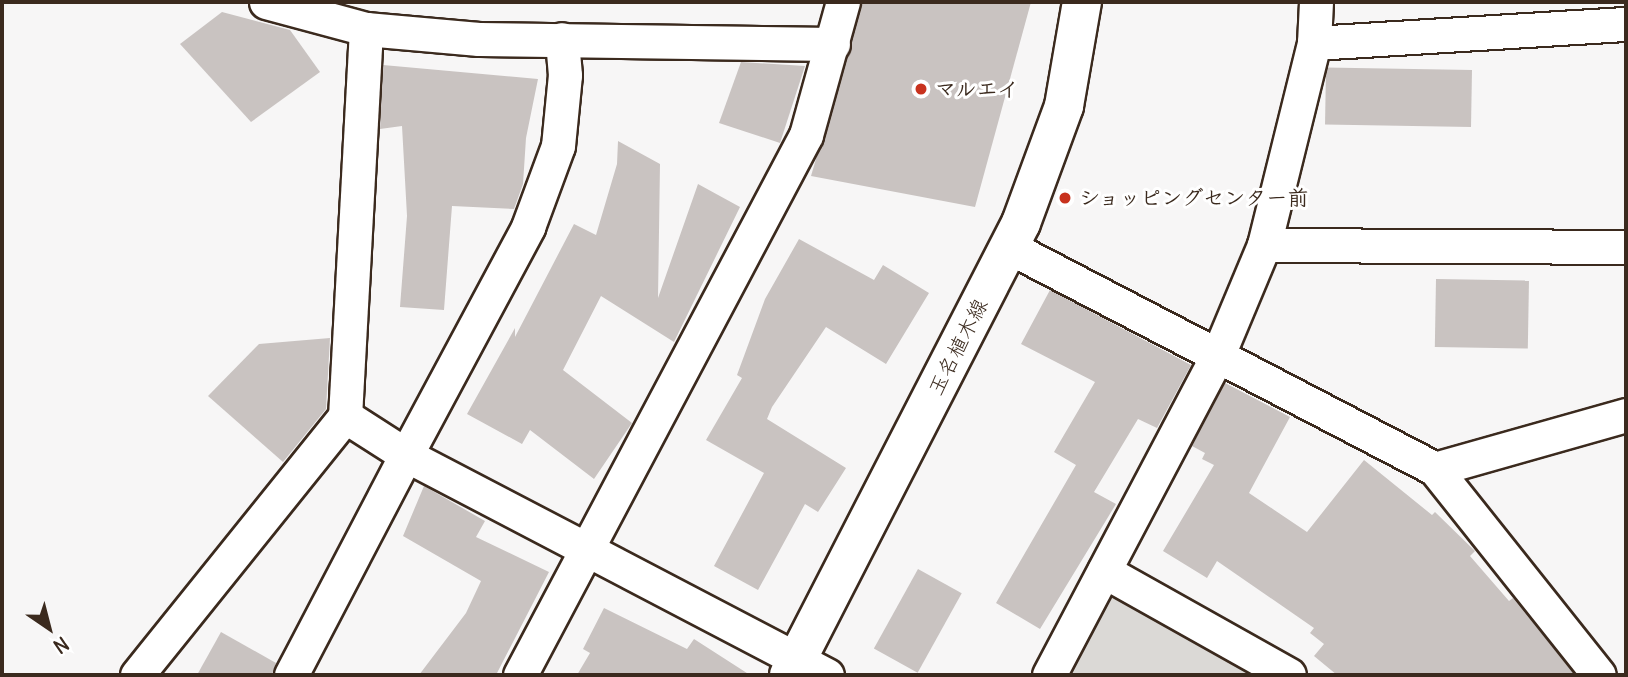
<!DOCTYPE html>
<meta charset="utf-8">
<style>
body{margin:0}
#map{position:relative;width:1628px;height:677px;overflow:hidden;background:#f7f6f6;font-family:Delius,"Klee One",sans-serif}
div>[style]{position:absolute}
.green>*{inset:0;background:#dbd9d6}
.building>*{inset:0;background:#c9c3c1;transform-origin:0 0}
.roads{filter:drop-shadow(2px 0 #3b2a1e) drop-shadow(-2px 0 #3b2a1e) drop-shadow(0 2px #3b2a1e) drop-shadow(0 -2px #3b2a1e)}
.street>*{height:33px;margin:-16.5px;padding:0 16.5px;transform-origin:16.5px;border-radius:16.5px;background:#fff}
.secondary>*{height:38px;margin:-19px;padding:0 19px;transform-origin:19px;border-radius:19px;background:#fff}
.dots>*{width:19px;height:19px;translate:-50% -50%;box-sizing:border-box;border:4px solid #fff;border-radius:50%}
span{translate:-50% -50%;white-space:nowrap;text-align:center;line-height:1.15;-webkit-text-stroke:6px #fff;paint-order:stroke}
.poi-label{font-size:21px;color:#3b2a1e;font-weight:700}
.left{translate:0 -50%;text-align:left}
.street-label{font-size:21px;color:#3b2a1e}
.frame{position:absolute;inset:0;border:4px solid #3b2a1e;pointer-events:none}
.north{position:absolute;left:14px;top:593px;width:70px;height:70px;-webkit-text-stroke:5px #fff;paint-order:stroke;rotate:145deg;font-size:19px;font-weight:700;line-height:28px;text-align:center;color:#3b2a1e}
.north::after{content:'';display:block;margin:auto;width:24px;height:32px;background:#3b2a1e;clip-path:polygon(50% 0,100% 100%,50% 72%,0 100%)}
</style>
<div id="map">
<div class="green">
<i style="clip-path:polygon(1109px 593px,1259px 675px,1069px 675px)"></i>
</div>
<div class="building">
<i style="clip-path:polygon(862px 2px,1031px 2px,975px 207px,811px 176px)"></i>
<i style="clip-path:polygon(222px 12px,290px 30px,320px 72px,251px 122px,180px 44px)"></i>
<i style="clip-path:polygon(741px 62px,805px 66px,780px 143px,719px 123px)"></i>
<i style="clip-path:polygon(383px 65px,538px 79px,526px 138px,523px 184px,514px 209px,452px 206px,444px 310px,400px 307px,407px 216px,402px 126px,380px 129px)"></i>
<i style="left:1472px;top:70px;width:57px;height:146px;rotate:91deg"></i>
<i style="clip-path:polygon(618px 141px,660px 164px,658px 298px,698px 184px,740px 207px,674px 342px,601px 296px,563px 370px,632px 423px,594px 479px,530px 430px,522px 444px,467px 414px,515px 328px,515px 337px,574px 224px,596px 235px,617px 164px)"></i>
<i style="clip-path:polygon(799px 239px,874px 280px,883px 265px,929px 293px,886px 364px,826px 327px,772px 407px,767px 419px,846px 468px,818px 512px,805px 504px,758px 590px,714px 566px,764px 473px,706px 440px,742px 378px,737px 375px,765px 299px)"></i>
<i style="left:1436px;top:279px;width:93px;height:68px;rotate:1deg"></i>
<i style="clip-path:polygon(1050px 290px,1191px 365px,1157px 428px,1138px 419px,1094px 492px,1116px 504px,1040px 629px,996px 603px,1076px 465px,1054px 452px,1095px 382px,1021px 344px)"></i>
<i style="clip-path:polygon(330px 338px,326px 409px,283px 462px,208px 396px,259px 344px)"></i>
<i style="clip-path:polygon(1225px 383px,1290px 417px,1249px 493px,1307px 532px,1364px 460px,1432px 515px,1435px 512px,1475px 551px,1470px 556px,1509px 601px,1513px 598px,1575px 675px,1337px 675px,1314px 656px,1324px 644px,1310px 633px,1314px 628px,1217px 561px,1207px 578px,1163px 551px,1214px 465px,1202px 459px,1205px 453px,1192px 446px)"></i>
<i style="clip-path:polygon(424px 486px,485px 521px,476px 537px,549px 572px,496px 675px,419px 675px,466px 613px,481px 581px,403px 536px)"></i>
<i style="left:918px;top:569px;width:50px;height:91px;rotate:29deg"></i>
<i style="clip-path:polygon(604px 608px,687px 649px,694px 639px,750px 675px,577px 675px,590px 653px,583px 649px)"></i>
<i style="clip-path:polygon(221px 632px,276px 663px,272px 675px,197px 675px)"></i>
</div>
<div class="roads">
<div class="street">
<i style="left:266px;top:2px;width:104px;rotate:15.1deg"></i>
<i style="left:366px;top:29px;width:113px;rotate:5.1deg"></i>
<i style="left:479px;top:39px;width:354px;rotate:0.8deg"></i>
<i style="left:366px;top:29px;width:388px;rotate:93.1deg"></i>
<i style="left:345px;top:416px;width:72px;rotate:32.6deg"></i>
<i style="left:406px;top:455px;width:259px;rotate:-61.8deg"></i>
<i style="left:528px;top:227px;width:86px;rotate:-69.7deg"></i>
<i style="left:558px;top:146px;width:71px;rotate:-84.4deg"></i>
<i style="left:565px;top:75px;width:36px;rotate:-95deg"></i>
<i style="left:1314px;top:43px;width:313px;rotate:-3.5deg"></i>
<i style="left:1264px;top:245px;width:362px;rotate:0.3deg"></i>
<i style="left:1009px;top:247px;width:480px;rotate:27.5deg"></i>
<i style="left:1435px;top:469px;width:198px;rotate:-15.8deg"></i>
<i style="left:1435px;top:469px;width:263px;rotate:51.5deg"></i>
<i style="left:1104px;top:571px;width:212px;rotate:29.3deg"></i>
<i style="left:137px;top:675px;width:332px;rotate:-51.2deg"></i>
<i style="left:291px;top:675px;width:248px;rotate:-62.4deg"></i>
<i style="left:406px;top:455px;width:475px;rotate:27.6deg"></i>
<i style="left:520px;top:675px;width:611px;rotate:-62.09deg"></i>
<i style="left:806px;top:135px;width:138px;rotate:-74.5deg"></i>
<i style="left:1049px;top:675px;width:362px;rotate:-62.2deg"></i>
<i style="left:1218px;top:355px;width:119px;rotate:-67.3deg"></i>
<i style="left:1264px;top:245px;width:208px;rotate:-76.1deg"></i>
<i style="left:1314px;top:43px;width:41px;rotate:-87.2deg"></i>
</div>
<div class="secondary">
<i style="left:789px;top:675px;width:508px;rotate:-62.83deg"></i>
<i style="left:1021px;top:223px;width:125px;rotate:-69.8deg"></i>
<i style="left:1064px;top:106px;width:106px;rotate:-80.2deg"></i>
</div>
</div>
<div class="dots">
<i style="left:921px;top:89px;background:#c8321e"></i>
<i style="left:1065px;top:198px;background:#c8321e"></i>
</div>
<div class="poi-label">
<span class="left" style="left:935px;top:89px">マルエイ</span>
<span class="left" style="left:1079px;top:198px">ショッピングセンター前</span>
</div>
<div class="street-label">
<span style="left:958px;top:347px;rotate:-63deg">玉名植木線</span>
</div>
<div class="frame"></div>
<div class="north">N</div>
</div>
